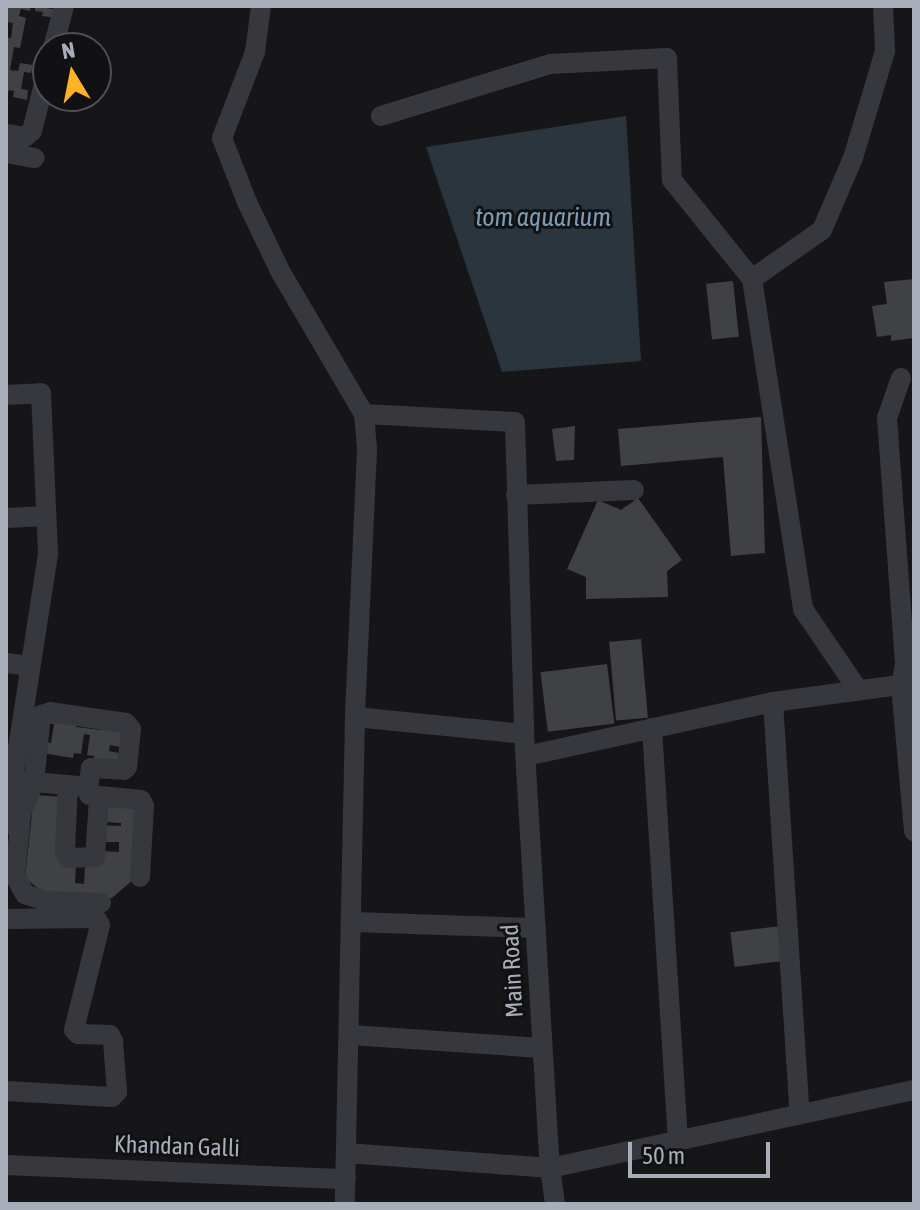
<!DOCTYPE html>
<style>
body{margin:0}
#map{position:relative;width:920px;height:1210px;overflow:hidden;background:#161618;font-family:"Asap Condensed",sans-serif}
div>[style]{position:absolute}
.water>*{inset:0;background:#2b353d}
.building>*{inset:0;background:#404145;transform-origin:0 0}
.minor>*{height:20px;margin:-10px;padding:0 10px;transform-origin:10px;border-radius:10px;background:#36383d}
span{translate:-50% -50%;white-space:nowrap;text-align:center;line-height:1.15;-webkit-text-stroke:6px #111113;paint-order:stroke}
.street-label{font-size:24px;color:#a7adb9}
.water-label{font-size:26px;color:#7c9cb6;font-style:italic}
.frame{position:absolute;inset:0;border:8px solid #a7adb9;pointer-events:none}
.north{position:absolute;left:32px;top:32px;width:80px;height:80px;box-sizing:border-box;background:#111113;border:2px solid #4d4f55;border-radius:50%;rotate:350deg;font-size:22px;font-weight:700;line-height:32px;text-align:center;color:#a7adb9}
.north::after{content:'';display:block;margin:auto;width:28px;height:36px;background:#fdb228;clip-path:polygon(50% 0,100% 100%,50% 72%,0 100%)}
.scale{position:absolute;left:628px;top:1142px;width:142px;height:36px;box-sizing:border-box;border:4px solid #a7adb9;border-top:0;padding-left:10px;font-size:24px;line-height:28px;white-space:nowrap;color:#a7adb9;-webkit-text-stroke:6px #111113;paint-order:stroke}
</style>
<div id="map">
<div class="water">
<i style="clip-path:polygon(626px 116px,641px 361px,502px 372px,426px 147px)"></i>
</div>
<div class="building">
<i style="clip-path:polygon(6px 6px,31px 6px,30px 11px,21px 9px,19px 16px,26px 18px,20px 48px,14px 47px,10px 70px,18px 71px,20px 63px,33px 65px,31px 73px,24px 72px,21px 89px,28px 90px,27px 100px,13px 97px,14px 91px,9px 90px,6px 97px,6px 37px,11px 38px,13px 23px,6px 22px)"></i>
<i style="clip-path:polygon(35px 6px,57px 10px,56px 18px,42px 16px,43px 12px,35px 11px)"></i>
<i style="clip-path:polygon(914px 279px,914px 338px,891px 341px,891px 335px,877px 337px,872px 306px,887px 304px,884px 282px)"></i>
<i style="left:733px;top:281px;width:56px;height:27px;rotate:84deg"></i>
<i style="clip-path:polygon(761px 417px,765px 553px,731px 556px,723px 457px,621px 466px,618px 429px)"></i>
<i style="clip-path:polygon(575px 426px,574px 460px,556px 461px,552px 429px)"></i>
<i style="clip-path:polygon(638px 498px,682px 560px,667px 571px,668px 597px,586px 599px,586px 577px,567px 569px,598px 500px,621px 510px)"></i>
<i style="left:641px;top:639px;width:79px;height:32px;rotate:85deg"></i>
<i style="left:607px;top:664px;width:60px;height:67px;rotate:83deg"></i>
<i style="clip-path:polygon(48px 716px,77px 720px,76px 727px,101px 730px,102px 724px,127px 728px,120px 747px,110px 745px,109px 751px,119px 753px,118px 760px,93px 761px,94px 756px,87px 755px,90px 735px,84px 734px,81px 754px,74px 753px,73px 758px,42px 753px,44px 741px,51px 743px,54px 724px,46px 723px)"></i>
<i style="clip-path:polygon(34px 795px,64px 797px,60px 863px,76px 864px,75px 883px,84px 884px,85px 864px,100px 851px,119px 852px,119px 842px,100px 842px,101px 825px,121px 826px,121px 823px,107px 822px,106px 800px,137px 802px,135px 878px,112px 898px,48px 896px,25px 878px)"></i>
<i style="left:781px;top:926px;width:35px;height:51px;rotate:83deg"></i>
</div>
<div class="minor">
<i style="left:261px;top:6px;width:46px;rotate:97.4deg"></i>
<i style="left:255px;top:52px;width:92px;rotate:111deg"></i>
<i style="left:222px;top:138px;width:69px;rotate:68.7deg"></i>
<i style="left:247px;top:202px;width:76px;rotate:64.4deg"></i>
<i style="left:280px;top:271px;width:166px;rotate:59.6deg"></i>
<i style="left:364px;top:414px;width:36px;rotate:85deg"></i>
<i style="left:367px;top:450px;width:267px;rotate:92.6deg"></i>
<i style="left:355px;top:717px;width:487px;rotate:91.2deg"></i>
<i style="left:53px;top:48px;width:43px;rotate:-75.3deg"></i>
<i style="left:381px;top:116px;width:177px;rotate:-17.1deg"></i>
<i style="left:550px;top:64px;width:117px;rotate:-2.9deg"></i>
<i style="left:667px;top:58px;width:122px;rotate:87.7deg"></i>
<i style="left:672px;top:180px;width:127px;rotate:51.1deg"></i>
<i style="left:752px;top:279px;width:334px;rotate:81.2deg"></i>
<i style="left:803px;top:609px;width:99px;rotate:55.7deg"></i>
<i style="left:6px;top:134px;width:19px;rotate:9deg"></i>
<i style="left:25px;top:137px;width:9px;rotate:-41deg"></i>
<i style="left:32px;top:131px;width:65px;rotate:-75.7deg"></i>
<i style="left:6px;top:153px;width:29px;rotate:10deg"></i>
<i style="left:752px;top:279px;width:85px;rotate:-35deg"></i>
<i style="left:822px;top:230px;width:78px;rotate:-66.7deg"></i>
<i style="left:853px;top:158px;width:112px;rotate:-73.3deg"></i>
<i style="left:885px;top:51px;width:45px;rotate:-92.5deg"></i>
<i style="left:901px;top:378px;width:42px;rotate:109.3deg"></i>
<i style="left:887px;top:418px;width:248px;rotate:85.8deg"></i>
<i style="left:905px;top:665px;width:20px;rotate:101deg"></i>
<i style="left:901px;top:685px;width:147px;rotate:84.9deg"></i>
<i style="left:6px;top:395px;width:35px;rotate:-3deg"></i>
<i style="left:41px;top:393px;width:161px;rotate:87.5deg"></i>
<i style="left:48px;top:554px;width:274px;rotate:98.8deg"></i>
<i style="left:364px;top:414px;width:151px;rotate:3deg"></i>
<i style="left:515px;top:422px;width:312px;rotate:88.3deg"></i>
<i style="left:524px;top:734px;width:435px;rotate:86.6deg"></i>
<i style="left:550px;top:1168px;width:36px;rotate:82deg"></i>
<i style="left:516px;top:495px;width:118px;rotate:-2.4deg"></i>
<i style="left:6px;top:518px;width:40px;rotate:-2.9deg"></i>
<i style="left:6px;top:663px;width:23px;rotate:7deg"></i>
<i style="left:773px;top:702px;width:413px;rotate:86.3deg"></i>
<i style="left:355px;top:717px;width:170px;rotate:5.7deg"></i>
<i style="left:652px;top:728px;width:414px;rotate:86.4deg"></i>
<i style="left:526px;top:756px;width:253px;rotate:-12.3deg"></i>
<i style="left:773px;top:702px;width:142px;rotate:-7.7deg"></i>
<i style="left:15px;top:780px;width:12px;rotate:9deg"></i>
<i style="left:27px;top:782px;width:7px"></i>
<i style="left:34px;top:782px;width:34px;rotate:5deg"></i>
<i style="left:68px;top:785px;width:20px;rotate:6deg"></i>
<i style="left:88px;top:787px;width:19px;rotate:-81deg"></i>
<i style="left:91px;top:768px;width:33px;rotate:3deg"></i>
<i style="left:124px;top:770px;width:4px;rotate:-45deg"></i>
<i style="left:127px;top:767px;width:38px;rotate:-84deg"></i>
<i style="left:131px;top:729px;width:8px;rotate:-130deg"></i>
<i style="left:126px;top:723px;width:76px;rotate:-171.7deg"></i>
<i style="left:51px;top:712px;width:10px;rotate:163deg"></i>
<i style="left:41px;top:715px;width:67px;rotate:96deg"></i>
<i style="left:34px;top:782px;width:35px;rotate:112deg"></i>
<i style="left:21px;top:814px;width:62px;rotate:95.5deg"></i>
<i style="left:15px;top:876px;width:21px;rotate:61deg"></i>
<i style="left:25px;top:894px;width:21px;rotate:19deg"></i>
<i style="left:45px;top:901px;width:56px;rotate:2deg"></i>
<i style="left:68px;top:785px;width:67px;rotate:92.6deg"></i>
<i style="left:65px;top:852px;width:7px;rotate:56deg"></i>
<i style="left:69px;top:858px;width:26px;rotate:-2deg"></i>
<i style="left:95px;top:857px;width:59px;rotate:-86.1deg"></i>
<i style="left:89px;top:795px;width:52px;rotate:5.5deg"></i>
<i style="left:141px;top:800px;width:7px;rotate:63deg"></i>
<i style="left:144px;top:806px;width:71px;rotate:93.2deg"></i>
<i style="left:6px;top:919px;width:90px;rotate:-0.6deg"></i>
<i style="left:96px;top:918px;width:8px;rotate:60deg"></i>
<i style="left:100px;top:925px;width:108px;rotate:103.9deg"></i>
<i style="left:74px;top:1030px;width:6px;rotate:45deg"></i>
<i style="left:78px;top:1034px;width:32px;rotate:2deg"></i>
<i style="left:110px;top:1035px;width:7px;rotate:63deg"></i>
<i style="left:113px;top:1041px;width:51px;rotate:85.5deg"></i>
<i style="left:117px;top:1092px;width:7px;rotate:135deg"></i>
<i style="left:112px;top:1097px;width:106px;rotate:-176.8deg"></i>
<i style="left:352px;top:922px;width:184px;rotate:1.9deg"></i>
<i style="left:351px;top:1035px;width:191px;rotate:3.9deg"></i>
<i style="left:347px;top:1153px;width:204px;rotate:4.2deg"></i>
<i style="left:550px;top:1168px;width:372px;rotate:-12.1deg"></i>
<i style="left:6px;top:1165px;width:340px;rotate:2.4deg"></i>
</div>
<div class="street-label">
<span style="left:512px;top:971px;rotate:-93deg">Main Road</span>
<span style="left:177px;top:1146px;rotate:2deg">Khandan Galli</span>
</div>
<div class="water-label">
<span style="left:543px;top:218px">tom aquarium</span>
</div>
<div class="frame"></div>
<div class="north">N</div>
<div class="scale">50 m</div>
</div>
